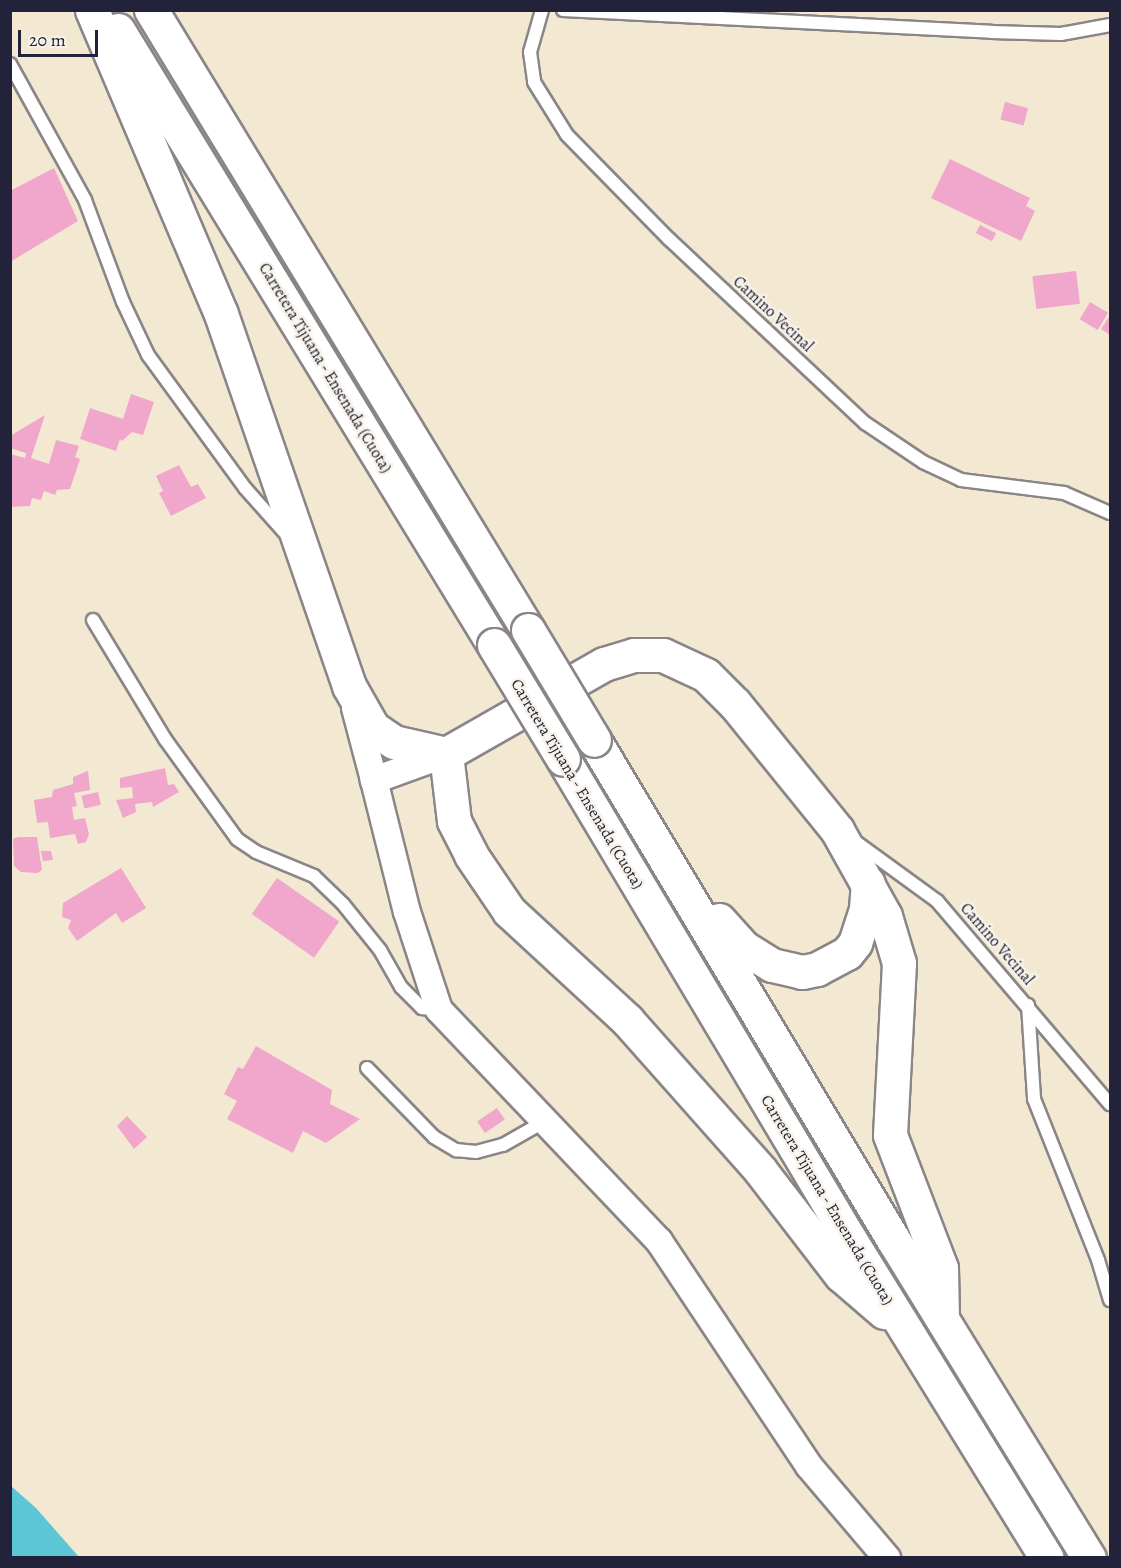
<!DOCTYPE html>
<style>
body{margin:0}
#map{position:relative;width:1121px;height:1568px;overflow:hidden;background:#f3e8d2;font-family:Alegreya,serif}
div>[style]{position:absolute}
.water>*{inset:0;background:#5cc6d6}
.building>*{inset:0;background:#f0a7cb;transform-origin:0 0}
.roads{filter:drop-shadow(2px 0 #8a8586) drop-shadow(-2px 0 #8a8586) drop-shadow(0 2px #8a8586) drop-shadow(0 -2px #8a8586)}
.lane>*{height:12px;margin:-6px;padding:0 6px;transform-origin:6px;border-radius:6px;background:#fff}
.street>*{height:26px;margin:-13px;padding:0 13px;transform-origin:13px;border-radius:13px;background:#fff}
.highway>*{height:33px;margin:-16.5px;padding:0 16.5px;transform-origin:16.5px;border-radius:16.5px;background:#fff}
.bridges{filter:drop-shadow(2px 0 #8a8586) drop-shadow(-2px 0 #8a8586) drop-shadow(0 2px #8a8586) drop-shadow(0 -2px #8a8586)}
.highway-bridge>*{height:33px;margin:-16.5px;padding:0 16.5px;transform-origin:16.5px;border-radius:16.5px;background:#fff}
span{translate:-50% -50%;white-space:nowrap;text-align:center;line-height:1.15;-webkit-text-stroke:5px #f7f3e8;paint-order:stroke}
.street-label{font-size:16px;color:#22223b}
.frame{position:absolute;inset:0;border:12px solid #22223b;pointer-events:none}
.scale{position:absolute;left:18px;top:30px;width:80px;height:27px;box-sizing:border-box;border:3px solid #22223b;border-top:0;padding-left:8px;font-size:18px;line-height:21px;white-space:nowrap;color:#22223b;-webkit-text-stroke:4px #f7f3e8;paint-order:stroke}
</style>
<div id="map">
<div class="water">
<i style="clip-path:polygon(11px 1486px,36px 1508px,79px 1557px,11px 1557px)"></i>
</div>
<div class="building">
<i style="left:1005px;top:102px;width:24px;height:18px;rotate:15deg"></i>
<i style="clip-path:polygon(950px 159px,1030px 198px,1026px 206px,1035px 211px,1021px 241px,931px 198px)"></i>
<i style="clip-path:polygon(54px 168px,78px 221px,10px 262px,10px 191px)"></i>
<i style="left:980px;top:225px;width:18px;height:9px;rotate:27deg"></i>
<i style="left:1076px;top:271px;width:33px;height:44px;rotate:83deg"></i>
<i style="left:1090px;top:302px;width:21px;height:20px;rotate:31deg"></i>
<i style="clip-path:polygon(1109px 317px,1110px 318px,1110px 335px,1101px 329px)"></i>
<i style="clip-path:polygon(131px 394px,154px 402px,143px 435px,132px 432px,122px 441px,120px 439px,116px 451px,80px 439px,90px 408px,123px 419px)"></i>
<i style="clip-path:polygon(45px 415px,31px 458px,49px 464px,56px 440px,79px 446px,75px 457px,80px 459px,70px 489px,57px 490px,55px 495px,44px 491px,41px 500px,32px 498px,30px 506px,10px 507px,10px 454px,25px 458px,26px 453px,10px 448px,10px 436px)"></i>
<i style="clip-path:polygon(179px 465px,191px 487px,198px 484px,206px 498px,171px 516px,159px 493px,163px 491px,156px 476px)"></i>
<i style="clip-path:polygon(165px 768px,168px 785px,174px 784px,179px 792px,153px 807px,152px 802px,135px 804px,136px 812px,123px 818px,116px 800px,133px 798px,132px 787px,120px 788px,120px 778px)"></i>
<i style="clip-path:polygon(88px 771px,90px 790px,74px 793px,77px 806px,72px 807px,74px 820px,85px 818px,89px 834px,86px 842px,78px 844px,75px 834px,50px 838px,48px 822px,37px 823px,34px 800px,52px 797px,53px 790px,73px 784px,73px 777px)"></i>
<i style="left:98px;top:792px;width:13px;height:17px;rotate:77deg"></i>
<i style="clip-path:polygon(18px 837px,37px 837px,42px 870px,37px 873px,21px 872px,14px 866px,13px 839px)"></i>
<i style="clip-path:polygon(41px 851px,51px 851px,53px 860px,43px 861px)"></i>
<i style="clip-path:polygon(121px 868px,146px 908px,122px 923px,116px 913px,77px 941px,68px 928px,71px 920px,62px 917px,63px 903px)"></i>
<i style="left:277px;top:878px;width:76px;height:44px;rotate:35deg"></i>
<i style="clip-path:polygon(256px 1046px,332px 1090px,330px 1104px,360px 1119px,326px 1143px,303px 1131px,293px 1153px,227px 1119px,237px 1101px,224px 1094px,238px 1067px,243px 1069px)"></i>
<i style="left:497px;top:1108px;width:14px;height:24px;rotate:56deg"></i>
<i style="clip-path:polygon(127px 1116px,147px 1137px,134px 1149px,117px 1126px)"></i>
</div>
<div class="roads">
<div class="lane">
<i style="left:542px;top:10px;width:44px;rotate:105.9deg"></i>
<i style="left:530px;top:52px;width:30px;rotate:82deg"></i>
<i style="left:534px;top:82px;width:62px;rotate:58.1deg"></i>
<i style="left:567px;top:135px;width:146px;rotate:45.6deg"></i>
<i style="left:669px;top:239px;width:269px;rotate:43.2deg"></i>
<i style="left:865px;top:423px;width:70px;rotate:33.9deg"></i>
<i style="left:923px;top:462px;width:42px;rotate:25.3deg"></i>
<i style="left:961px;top:480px;width:104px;rotate:7.2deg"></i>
<i style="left:1064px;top:493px;width:50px;rotate:23.5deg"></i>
<i style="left:563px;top:10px;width:429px;rotate:2.9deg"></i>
<i style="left:991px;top:32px;width:70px;rotate:1.6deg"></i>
<i style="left:1061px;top:34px;width:50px;rotate:-10.4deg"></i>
<i style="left:10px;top:64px;width:155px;rotate:61.1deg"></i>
<i style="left:85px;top:200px;width:109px;rotate:69.6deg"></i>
<i style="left:123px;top:302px;width:59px;rotate:64.7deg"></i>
<i style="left:148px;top:355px;width:165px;rotate:53.9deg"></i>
<i style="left:245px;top:488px;width:59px;rotate:48.4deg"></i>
<i style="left:93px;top:620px;width:139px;rotate:58.8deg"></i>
<i style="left:165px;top:739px;width:123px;rotate:54.2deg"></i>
<i style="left:237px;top:839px;width:23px;rotate:34deg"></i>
<i style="left:256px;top:852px;width:63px;rotate:22.5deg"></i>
<i style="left:314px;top:876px;width:40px;rotate:44deg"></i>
<i style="left:343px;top:904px;width:59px;rotate:51.2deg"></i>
<i style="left:380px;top:950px;width:43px;rotate:60.4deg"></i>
<i style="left:401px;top:987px;width:30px;rotate:45deg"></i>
<i style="left:422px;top:1008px;width:17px;rotate:7deg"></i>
<i style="left:853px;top:840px;width:104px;rotate:36deg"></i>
<i style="left:937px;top:901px;width:267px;rotate:49.6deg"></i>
<i style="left:1028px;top:1005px;width:94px;rotate:86.3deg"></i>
<i style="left:1034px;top:1099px;width:173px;rotate:68.3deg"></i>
<i style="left:1098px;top:1260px;width:42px;rotate:73.3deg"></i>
<i style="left:367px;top:1068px;width:96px;rotate:45.8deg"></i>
<i style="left:434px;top:1137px;width:26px;rotate:31deg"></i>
<i style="left:456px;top:1150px;width:20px;rotate:6deg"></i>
<i style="left:476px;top:1152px;width:28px;rotate:-15deg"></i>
<i style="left:503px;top:1145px;width:48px;rotate:-29.7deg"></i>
</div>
<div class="street">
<i style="left:355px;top:708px;width:74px;rotate:75.2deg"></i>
<i style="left:446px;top:754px;width:77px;rotate:160.1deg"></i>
<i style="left:374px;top:780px;width:136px;rotate:76deg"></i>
<i style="left:407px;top:912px;width:103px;rotate:71.9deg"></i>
<i style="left:439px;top:1010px;width:319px;rotate:46.4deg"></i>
<i style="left:659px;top:1241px;width:270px;rotate:56.3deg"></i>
<i style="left:809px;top:1466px;width:121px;rotate:49.7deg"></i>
</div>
<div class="highway">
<i style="left:92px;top:10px;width:330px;rotate:67deg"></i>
<i style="left:221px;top:314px;width:393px;rotate:71deg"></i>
<i style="left:349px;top:686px;width:48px;rotate:60.3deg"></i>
<i style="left:373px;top:728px;width:25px;rotate:34deg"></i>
<i style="left:394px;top:742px;width:53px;rotate:13deg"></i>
<i style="left:446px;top:754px;width:182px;rotate:-29.7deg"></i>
<i style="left:604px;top:664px;width:31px;rotate:-17deg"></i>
<i style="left:634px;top:655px;width:29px"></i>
<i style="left:663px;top:655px;width:47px;rotate:24.9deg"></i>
<i style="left:706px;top:675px;width:41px;rotate:45deg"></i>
<i style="left:735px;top:704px;width:162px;rotate:51deg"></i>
<i style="left:837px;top:830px;width:98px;rotate:60.8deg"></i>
<i style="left:885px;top:916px;width:49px;rotate:73.4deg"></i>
<i style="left:899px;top:963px;width:172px;rotate:93deg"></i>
<i style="left:890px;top:1135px;width:142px;rotate:69deg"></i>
<i style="left:941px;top:1268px;width:50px;rotate:88.9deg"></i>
<i style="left:151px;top:10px;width:726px;rotate:58.7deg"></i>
<i style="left:118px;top:30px;width:721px;rotate:58.56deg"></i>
<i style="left:594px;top:740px;width:584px;rotate:59.09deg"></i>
<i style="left:894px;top:1241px;width:372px;rotate:58.4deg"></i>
<i style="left:446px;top:754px;width:67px;rotate:83.2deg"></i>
<i style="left:454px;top:821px;width:38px;rotate:63deg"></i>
<i style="left:471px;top:855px;width:68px;rotate:55.8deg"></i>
<i style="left:509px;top:911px;width:161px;rotate:42.7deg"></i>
<i style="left:627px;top:1020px;width:200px;rotate:48.4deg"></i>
<i style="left:760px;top:1170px;width:133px;rotate:52.4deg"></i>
<i style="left:841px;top:1275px;width:57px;rotate:40.7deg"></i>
<i style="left:563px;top:759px;width:558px;rotate:59.16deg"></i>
<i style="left:849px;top:1238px;width:376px;rotate:58.3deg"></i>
<i style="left:719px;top:920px;width:36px;rotate:48deg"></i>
<i style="left:743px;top:947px;width:34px;rotate:32deg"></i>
<i style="left:772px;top:965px;width:31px;rotate:13deg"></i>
<i style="left:802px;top:972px;width:15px;rotate:-11deg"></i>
<i style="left:817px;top:969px;width:34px;rotate:-28deg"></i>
<i style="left:847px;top:953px;width:13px;rotate:-51deg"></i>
<i style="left:855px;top:943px;width:36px;rotate:-72deg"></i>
<i style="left:866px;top:909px;width:26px;rotate:-86deg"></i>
</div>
</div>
<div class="bridges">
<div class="highway-bridge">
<i style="left:528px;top:630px;width:128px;rotate:59deg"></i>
<i style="left:494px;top:645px;width:133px;rotate:58.8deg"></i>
</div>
</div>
<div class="street-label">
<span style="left:773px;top:314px;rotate:43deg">Camino Vecinal</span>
<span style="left:325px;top:368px;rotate:59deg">Carretera Tijuana - Ensenada (Cuota)</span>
<span style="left:577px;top:784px;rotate:59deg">Carretera Tijuana - Ensenada (Cuota)</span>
<span style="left:997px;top:944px;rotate:49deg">Camino Vecinal</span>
<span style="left:827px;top:1200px;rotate:59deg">Carretera Tijuana - Ensenada (Cuota)</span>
</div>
<div class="frame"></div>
<div class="scale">20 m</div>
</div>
